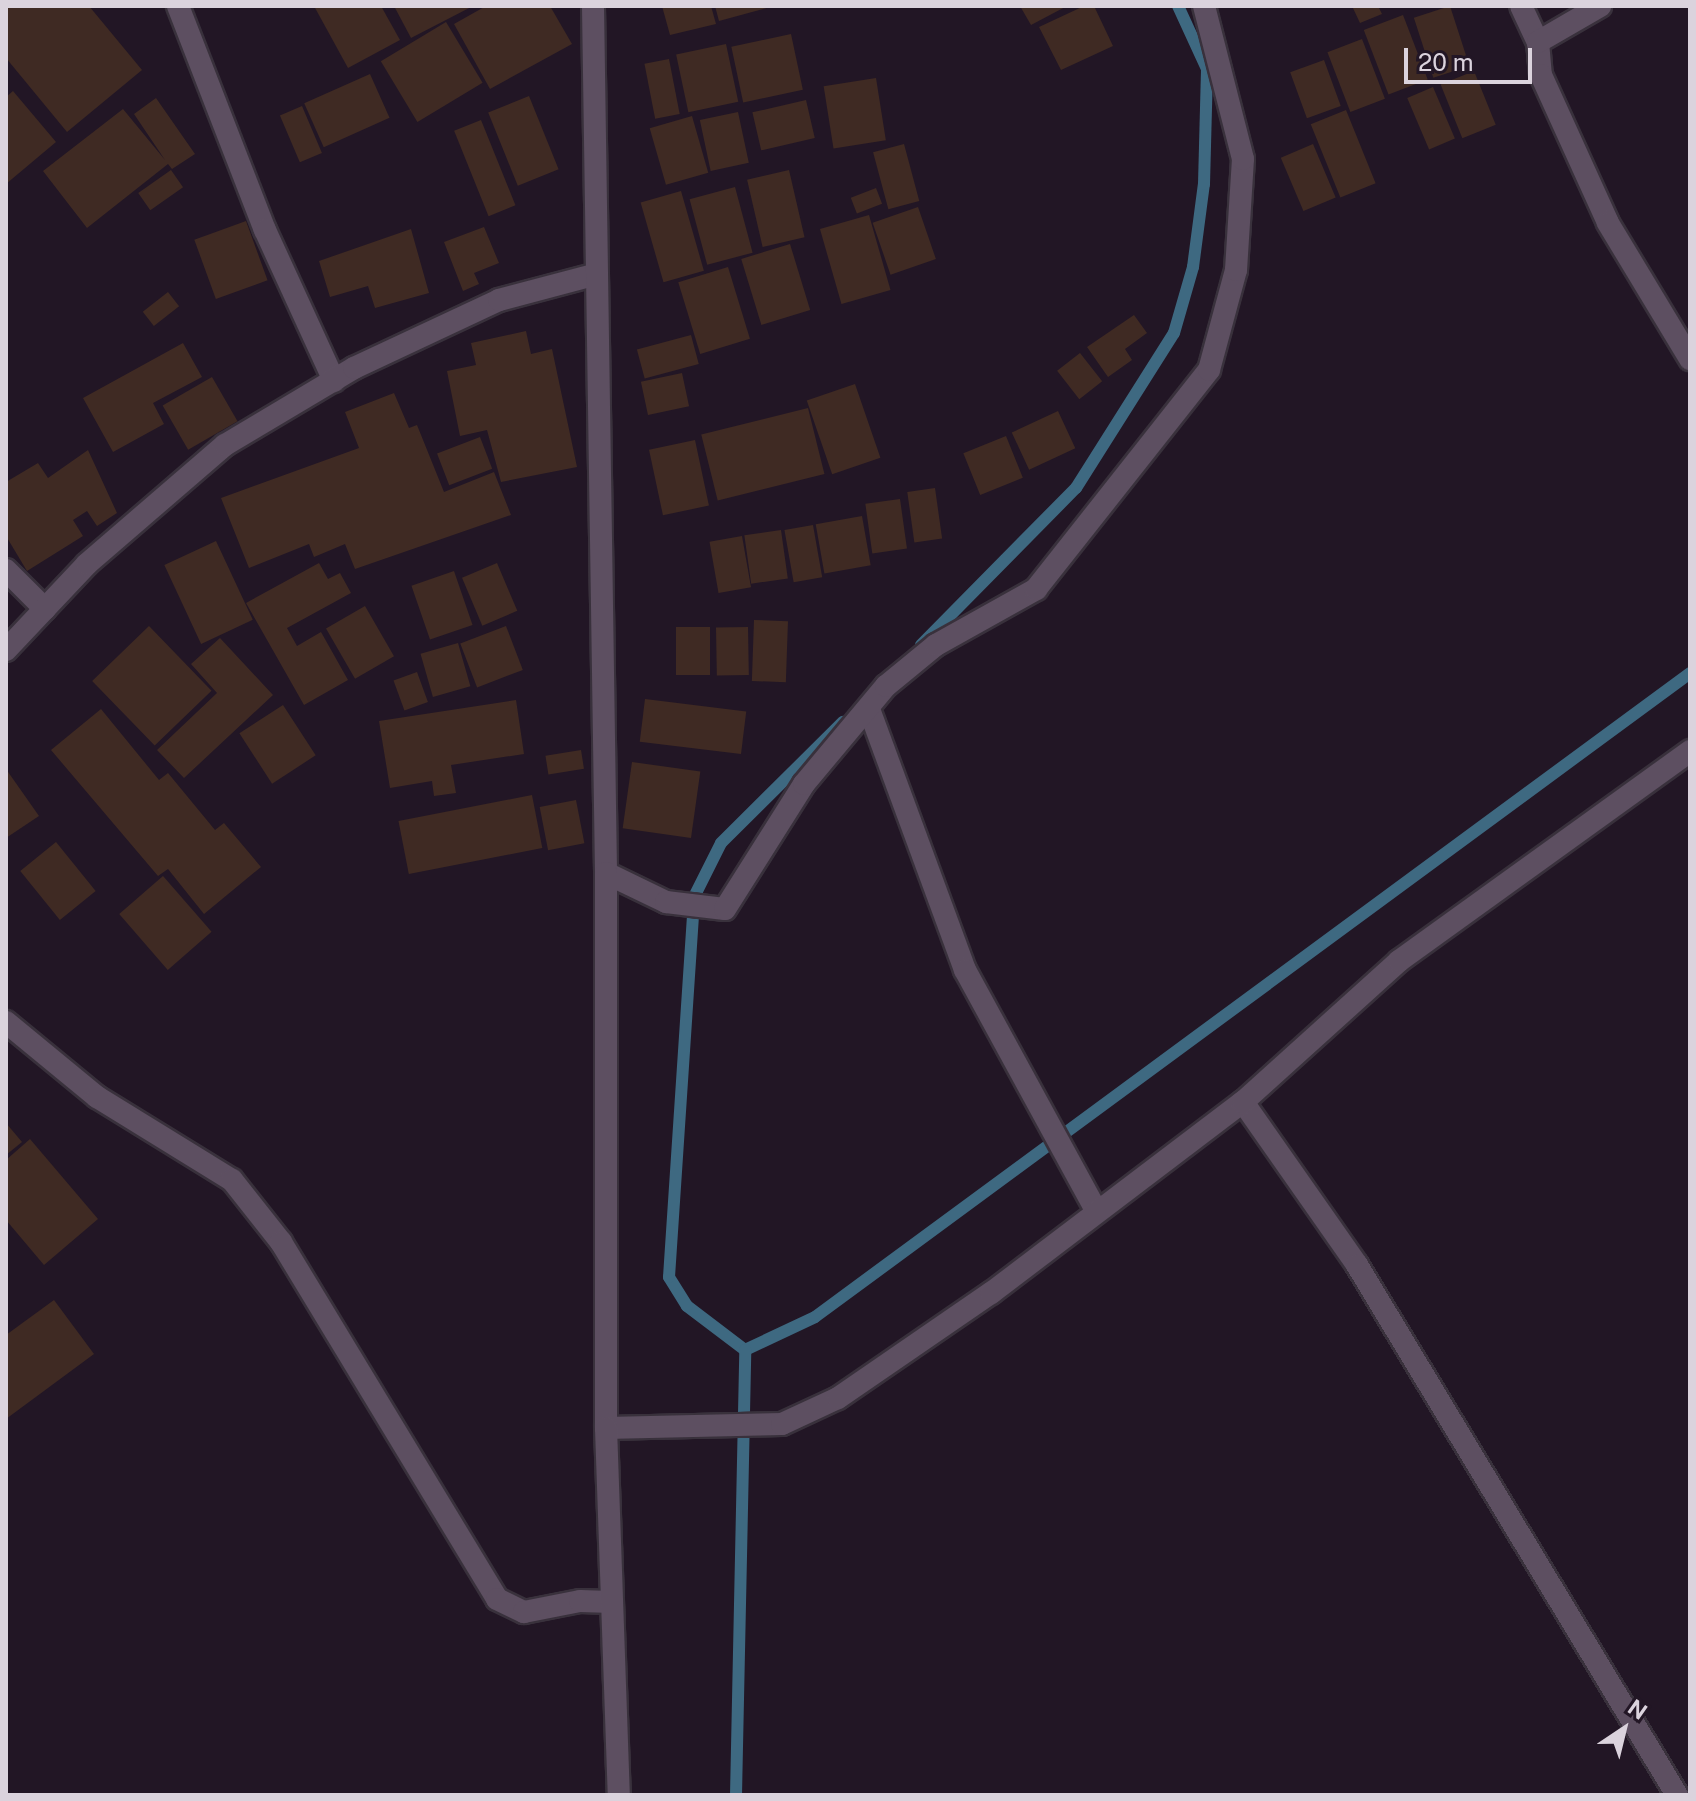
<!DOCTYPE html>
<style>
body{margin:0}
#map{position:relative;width:1696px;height:1801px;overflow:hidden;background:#221625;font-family:"Public Sans",sans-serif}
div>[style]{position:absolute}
.stream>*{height:12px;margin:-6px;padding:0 6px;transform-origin:6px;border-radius:6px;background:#3e6981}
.building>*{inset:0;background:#3f2a23;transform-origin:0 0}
.roads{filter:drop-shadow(2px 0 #39313c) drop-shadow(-2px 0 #39313c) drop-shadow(0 2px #39313c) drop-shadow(0 -2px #39313c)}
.minor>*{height:22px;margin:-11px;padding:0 11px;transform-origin:11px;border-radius:11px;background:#5d4f61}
.tertiary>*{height:22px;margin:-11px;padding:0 11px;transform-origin:11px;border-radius:11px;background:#5d4f61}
span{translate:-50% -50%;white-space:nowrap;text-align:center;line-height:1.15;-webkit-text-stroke:6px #221625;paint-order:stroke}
.frame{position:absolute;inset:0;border:8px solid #dbd3dd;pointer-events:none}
.north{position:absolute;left:1584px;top:1689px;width:80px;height:80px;-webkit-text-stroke:6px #221625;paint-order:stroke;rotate:35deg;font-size:22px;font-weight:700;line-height:32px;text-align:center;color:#dbd3dd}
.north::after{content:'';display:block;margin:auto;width:28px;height:36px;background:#dbd3dd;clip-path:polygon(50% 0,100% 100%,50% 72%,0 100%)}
.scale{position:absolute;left:1404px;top:48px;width:128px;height:36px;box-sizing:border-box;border:4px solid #dbd3dd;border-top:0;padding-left:10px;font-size:24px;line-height:28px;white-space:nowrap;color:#dbd3dd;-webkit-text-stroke:6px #221625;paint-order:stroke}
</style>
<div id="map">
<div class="stream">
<i style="left:921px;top:645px;width:221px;rotate:-45.4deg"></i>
<i style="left:1076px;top:488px;width:183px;rotate:-57.7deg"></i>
<i style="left:1174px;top:333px;width:69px;rotate:-73.9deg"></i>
<i style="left:1193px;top:267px;width:84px;rotate:-82.5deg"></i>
<i style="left:1204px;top:184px;width:115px;rotate:-88.5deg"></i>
<i style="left:1207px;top:69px;width:69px;rotate:-114.7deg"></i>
<i style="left:745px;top:1350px;width:73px;rotate:-142.8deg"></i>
<i style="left:687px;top:1306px;width:34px;rotate:-122deg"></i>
<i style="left:669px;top:1277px;width:381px;rotate:-86.2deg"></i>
<i style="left:694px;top:897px;width:60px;rotate:-63.4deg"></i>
<i style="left:721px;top:843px;width:172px;rotate:-44.8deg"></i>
<i style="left:745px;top:1350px;width:77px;rotate:-25.2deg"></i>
<i style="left:815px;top:1317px;width:1086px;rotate:-36.35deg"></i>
<i style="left:736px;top:1795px;width:445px;rotate:-88.8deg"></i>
</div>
<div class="building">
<i style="clip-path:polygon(6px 6px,89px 6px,142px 70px,67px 132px,6px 58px)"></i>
<i style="clip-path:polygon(314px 6px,381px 6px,400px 40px,348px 68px)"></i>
<i style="clip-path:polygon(394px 6px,473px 6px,411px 38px)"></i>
<i style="clip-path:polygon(486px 6px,550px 6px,572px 44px,490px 89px,454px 24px)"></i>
<i style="clip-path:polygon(662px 6px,711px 6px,716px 24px,670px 35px)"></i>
<i style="clip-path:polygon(715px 6px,770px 6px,770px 7px,719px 21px)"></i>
<i style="clip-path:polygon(1020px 6px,1067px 6px,1031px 25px)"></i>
<i style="clip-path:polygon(1084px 6px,1094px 6px,1113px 46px,1061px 70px,1039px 27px)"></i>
<i style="clip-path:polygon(1352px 6px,1378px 6px,1382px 14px,1360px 23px)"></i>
<i style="left:1450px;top:6px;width:63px;height:38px;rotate:72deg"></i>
<i style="left:1403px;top:15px;width:69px;height:42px;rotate:69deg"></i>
<i style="left:446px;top:22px;width:71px;height:76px;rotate:59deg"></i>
<i style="left:791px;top:34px;width:57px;height:61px;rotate:78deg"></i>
<i style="left:1362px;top:39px;width:64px;height:37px;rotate:69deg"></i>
<i style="left:726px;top:44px;width:59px;height:51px;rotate:78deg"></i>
<i style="left:669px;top:59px;width:56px;height:25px;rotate:79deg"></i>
<i style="left:1324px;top:60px;width:49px;height:36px;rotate:70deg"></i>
<i style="left:1474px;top:71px;width:58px;height:36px;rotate:68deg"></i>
<i style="left:370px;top:74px;width:48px;height:72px;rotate:66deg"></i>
<i style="left:876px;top:78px;width:63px;height:53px;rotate:81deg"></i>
<i style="left:1433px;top:87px;width:56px;height:28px;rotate:67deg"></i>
<i style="clip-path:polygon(13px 91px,56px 142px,6px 184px,6px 97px)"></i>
<i style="left:529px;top:96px;width:79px;height:44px;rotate:68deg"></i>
<i style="clip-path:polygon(156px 98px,195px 154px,172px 169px,168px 164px,87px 228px,43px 171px,123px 109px,165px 160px,134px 114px)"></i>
<i style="left:806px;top:100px;width:39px;height:55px;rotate:77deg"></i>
<i style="left:302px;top:106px;width:51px;height:24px;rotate:67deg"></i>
<i style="left:1346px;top:110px;width:79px;height:38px;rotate:68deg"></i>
<i style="left:738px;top:112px;width:52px;height:39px;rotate:78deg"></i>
<i style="left:692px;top:116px;width:59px;height:44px;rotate:74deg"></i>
<i style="left:481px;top:120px;width:92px;height:29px;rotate:68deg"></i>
<i style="left:904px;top:144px;width:59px;height:32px;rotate:75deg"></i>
<i style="left:1313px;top:144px;width:58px;height:35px;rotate:67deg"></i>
<i style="left:171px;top:170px;width:21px;height:40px;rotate:55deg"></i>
<i style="left:789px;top:170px;width:69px;height:43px;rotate:77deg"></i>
<i style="left:735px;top:187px;width:68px;height:47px;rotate:75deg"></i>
<i style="left:876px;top:188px;width:17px;height:27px;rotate:69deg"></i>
<i style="left:681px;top:191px;width:83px;height:42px;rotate:74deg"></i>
<i style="left:918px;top:207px;width:55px;height:48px;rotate:71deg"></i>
<i style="left:869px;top:215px;width:78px;height:51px;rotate:74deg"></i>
<i style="left:246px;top:221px;width:63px;height:55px;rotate:70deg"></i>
<i style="clip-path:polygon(484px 227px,499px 263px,474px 273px,479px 284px,463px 291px,444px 242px)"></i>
<i style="clip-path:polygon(411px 229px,429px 293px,375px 308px,368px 286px,330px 297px,319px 261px)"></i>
<i style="left:790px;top:244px;width:69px;height:51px;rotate:73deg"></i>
<i style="left:728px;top:267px;width:75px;height:52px;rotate:73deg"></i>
<i style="left:168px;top:292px;width:18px;height:32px;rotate:52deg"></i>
<i style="clip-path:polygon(1134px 315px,1147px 333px,1125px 349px,1132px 360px,1108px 377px,1087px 347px)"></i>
<i style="clip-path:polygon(526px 331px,531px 354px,552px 349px,577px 467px,501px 482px,487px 430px,460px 436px,447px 371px,476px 365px,471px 343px)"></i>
<i style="left:691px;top:335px;width:30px;height:56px;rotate:75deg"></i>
<i style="clip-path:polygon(183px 343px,202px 377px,153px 403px,164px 424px,113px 452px,83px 398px)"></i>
<i style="left:1080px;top:353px;width:36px;height:29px;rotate:52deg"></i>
<i style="left:682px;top:373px;width:34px;height:42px;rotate:78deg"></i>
<i style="left:212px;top:377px;width:51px;height:57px;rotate:60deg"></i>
<i style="left:855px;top:384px;width:78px;height:51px;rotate:71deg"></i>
<i style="clip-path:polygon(394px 393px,409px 428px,417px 425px,444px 492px,494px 472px,511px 515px,355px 569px,345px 544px,314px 557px,309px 544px,249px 568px,221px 498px,359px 448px,345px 412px)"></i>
<i style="left:808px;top:408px;width:68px;height:110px;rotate:76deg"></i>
<i style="left:1058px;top:411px;width:41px;height:51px;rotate:65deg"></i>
<i style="left:1006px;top:436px;width:45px;height:46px;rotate:68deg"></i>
<i style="left:480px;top:437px;width:34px;height:46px;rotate:69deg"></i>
<i style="left:695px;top:440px;width:67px;height:47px;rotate:78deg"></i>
<i style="clip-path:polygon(88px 450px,117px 513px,97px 526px,87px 511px,73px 520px,83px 536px,27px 571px,6px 536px,6px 482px,38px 463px,48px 478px)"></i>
<i style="left:935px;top:488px;width:51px;height:28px;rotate:82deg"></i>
<i style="left:900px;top:499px;width:50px;height:35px;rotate:82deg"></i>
<i style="left:862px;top:516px;width:50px;height:47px;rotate:80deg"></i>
<i style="left:813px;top:525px;width:53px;height:29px;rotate:80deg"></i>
<i style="left:781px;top:530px;width:49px;height:37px;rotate:82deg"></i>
<i style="left:742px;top:536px;width:52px;height:33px;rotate:80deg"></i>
<i style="left:216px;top:541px;width:87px;height:57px;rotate:65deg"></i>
<i style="clip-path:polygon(319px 563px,328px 579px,340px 573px,351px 593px,287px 628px,297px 646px,321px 632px,348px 680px,304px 705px,246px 603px)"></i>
<i style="left:497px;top:563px;width:52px;height:38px;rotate:67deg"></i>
<i style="left:454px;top:571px;width:57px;height:45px;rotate:71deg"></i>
<i style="left:365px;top:606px;width:58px;height:45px;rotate:60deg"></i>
<i style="left:754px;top:620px;width:34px;height:61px;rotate:2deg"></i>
<i style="left:149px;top:626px;width:90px;height:79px;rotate:46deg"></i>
<i style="left:506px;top:626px;width:47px;height:49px;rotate:69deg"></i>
<i style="left:676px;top:627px;width:34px;height:48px"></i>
<i style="left:748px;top:627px;width:48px;height:32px;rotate:89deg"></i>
<i style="clip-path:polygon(220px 638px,273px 695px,184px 778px,157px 750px,217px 693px,191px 664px)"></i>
<i style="left:458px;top:643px;width:45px;height:39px;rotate:74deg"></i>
<i style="left:417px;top:672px;width:32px;height:25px;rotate:70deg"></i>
<i style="left:645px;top:699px;width:102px;height:43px;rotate:7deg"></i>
<i style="clip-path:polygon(516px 700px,524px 754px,451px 765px,456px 793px,434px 796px,432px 781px,390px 788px,379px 721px)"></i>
<i style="left:283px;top:705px;width:60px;height:52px;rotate:57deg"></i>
<i style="clip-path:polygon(101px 709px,159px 780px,168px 773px,215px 830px,224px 823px,261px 867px,204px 914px,168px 869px,158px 876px,51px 750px)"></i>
<i style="left:581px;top:750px;width:19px;height:36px;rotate:81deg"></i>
<i style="left:632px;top:762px;width:69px;height:67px;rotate:8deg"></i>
<i style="clip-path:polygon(6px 769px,39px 816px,6px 838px)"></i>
<i style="left:532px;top:795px;width:54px;height:136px;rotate:79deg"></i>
<i style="left:576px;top:800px;width:44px;height:37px;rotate:79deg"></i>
<i style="left:56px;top:842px;width:63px;height:46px;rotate:51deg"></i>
<i style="left:163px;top:876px;width:74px;height:58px;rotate:49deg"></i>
<i style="clip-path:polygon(6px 1123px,22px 1142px,6px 1155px)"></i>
<i style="clip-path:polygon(30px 1139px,98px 1219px,44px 1265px,6px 1220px,6px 1160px)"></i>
<i style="clip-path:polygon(54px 1300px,94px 1354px,6px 1419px,6px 1335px)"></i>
</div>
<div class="roads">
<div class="minor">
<i style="left:178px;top:6px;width:240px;rotate:68.8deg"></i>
<i style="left:265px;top:230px;width:166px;rotate:65.4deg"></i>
<i style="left:1521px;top:6px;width:40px;rotate:65deg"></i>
<i style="left:1538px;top:42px;width:33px;rotate:85deg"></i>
<i style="left:1541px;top:75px;width:162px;rotate:65.6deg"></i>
<i style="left:1608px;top:223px;width:159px;rotate:58.9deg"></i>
<i style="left:1538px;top:42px;width:72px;rotate:-30.1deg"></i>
<i style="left:6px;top:570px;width:55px;rotate:45deg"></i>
<i style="left:6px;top:650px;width:118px;rotate:-46.7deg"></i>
<i style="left:87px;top:564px;width:182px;rotate:-40.8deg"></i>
<i style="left:225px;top:445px;width:150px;rotate:-30.8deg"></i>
<i style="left:354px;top:368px;width:160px;rotate:-25.1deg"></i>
<i style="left:499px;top:300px;width:101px;rotate:-14.9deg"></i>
<i style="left:869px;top:709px;width:278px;rotate:69.8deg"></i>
<i style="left:965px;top:970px;width:273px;rotate:61.4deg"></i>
<i style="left:606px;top:873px;width:67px;rotate:25.8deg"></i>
<i style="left:666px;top:902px;width:59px;rotate:6.8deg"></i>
<i style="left:725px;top:909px;width:148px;rotate:-57.7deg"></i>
<i style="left:804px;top:784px;width:128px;rotate:-50.1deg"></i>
<i style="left:886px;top:686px;width:65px;rotate:-39.4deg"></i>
<i style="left:936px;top:645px;width:115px;rotate:-29.2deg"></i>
<i style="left:1036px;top:589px;width:279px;rotate:-51.7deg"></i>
<i style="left:1209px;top:370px;width:104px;rotate:-74.9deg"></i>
<i style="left:1236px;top:270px;width:111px;rotate:-86.4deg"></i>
<i style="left:1243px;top:159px;width:158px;rotate:-104.3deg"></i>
<i style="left:6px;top:1022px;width:118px;rotate:39.5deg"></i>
<i style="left:97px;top:1097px;width:158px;rotate:31.6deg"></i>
<i style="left:232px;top:1180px;width:79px;rotate:51.7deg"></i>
<i style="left:281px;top:1242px;width:417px;rotate:58.8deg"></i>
<i style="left:497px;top:1599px;width:30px;rotate:26deg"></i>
<i style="left:524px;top:1612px;width:57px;rotate:-11.1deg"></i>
<i style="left:580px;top:1601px;width:32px;rotate:2deg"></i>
<i style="left:1243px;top:1102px;width:199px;rotate:55deg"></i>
<i style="left:1357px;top:1265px;width:619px;rotate:58.88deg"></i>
<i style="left:606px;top:1428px;width:176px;rotate:-1.3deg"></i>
<i style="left:782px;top:1424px;width:62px;rotate:-24.9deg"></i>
<i style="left:838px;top:1398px;width:186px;rotate:-34.5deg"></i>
<i style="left:991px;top:1293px;width:316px;rotate:-37.2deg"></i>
<i style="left:1243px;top:1102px;width:210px;rotate:-42.1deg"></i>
<i style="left:1399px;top:961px;width:359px;rotate:-35.8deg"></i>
</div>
<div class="tertiary">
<i style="left:593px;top:6px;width:867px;rotate:89.14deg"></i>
<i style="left:606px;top:873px;width:555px;rotate:90deg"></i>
<i style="left:606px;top:1428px;width:367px;rotate:88deg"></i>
</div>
</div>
<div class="frame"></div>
<div class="north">N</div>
<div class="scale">20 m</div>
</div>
